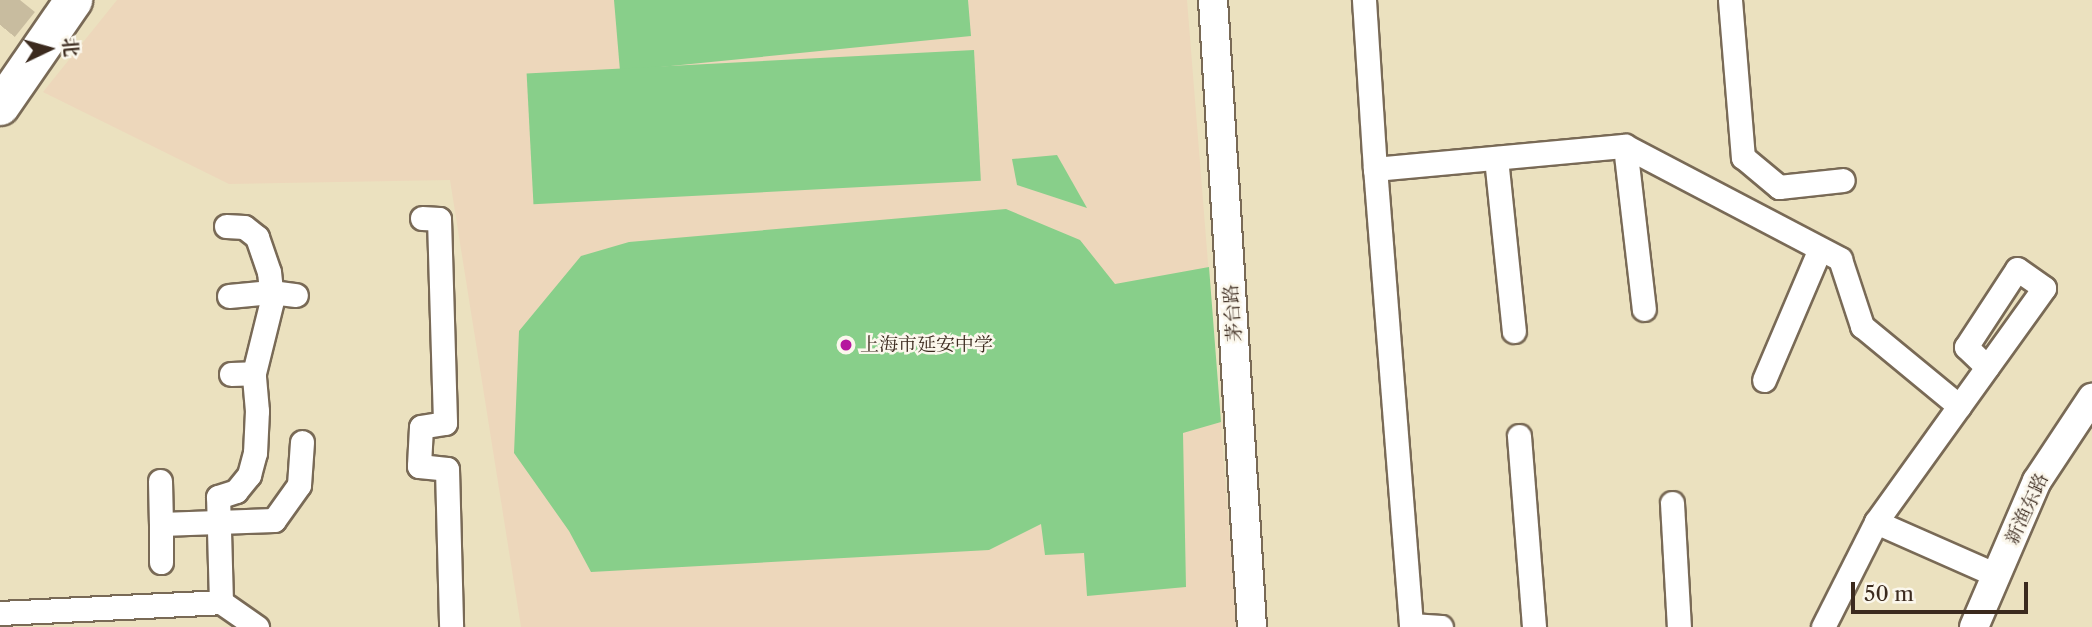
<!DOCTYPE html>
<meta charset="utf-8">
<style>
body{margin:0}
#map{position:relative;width:2092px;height:627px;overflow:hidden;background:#ebe1bf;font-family:"Libre Caslon Text","Noto Serif SC",serif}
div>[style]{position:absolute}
.built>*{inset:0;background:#edd7bb}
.green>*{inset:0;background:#88cf8a;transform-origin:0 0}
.trunk-tunnel>*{height:38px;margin-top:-19px;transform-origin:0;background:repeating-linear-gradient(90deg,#c8bc9f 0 38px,transparent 0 57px)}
.roads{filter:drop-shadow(2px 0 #796a56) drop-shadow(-2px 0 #796a56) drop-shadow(0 2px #796a56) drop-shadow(0 -2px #796a56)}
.minor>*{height:23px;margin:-11.5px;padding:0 11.5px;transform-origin:11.5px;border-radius:11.5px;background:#fff}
.tertiary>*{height:28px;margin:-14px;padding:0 14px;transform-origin:14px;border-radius:14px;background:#fff}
.primary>*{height:37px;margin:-18.5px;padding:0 18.5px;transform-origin:18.5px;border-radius:18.5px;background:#fff}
.dots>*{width:19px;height:19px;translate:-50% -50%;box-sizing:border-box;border:4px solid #fbf7ec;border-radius:50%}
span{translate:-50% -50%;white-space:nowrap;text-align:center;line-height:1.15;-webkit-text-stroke:5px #fbf7ec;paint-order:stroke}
.street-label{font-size:19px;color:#3b2a1e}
.poi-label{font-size:19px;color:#3b2a1e}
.left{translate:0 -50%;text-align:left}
.north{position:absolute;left:14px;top:14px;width:70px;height:70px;-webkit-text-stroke:5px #fbf7ec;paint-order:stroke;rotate:85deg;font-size:19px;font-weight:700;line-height:28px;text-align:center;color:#3b2a1e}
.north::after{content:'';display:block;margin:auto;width:24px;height:32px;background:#3b2a1e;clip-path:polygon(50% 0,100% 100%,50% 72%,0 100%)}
.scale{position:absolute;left:1851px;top:582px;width:177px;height:32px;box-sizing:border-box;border:4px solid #3b2a1e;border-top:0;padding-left:9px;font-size:21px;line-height:24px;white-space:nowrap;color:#3b2a1e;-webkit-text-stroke:5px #fbf7ec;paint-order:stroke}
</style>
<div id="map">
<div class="built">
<i style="clip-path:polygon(117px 0,1187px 0,1237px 627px,521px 627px,450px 180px,229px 184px,43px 92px)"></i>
</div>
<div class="green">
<i style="clip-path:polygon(614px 0,968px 0,971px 36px,620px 71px)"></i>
<i style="left:974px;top:50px;width:131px;height:448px;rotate:87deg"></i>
<i style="clip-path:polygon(1057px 155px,1087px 208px,1017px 185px,1012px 159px)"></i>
<i style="clip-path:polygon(1006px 209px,1080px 240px,1115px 284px,1209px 267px,1221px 422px,1183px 433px,1186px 587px,1087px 596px,1084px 553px,1045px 555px,1041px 524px,989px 550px,591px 572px,569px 531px,514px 453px,519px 331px,581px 256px,629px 242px)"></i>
</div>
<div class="trunk-tunnel">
<i style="left:0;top:25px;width:32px;rotate:-51deg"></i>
</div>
<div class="roads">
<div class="minor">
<i style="left:1364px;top:0;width:169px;rotate:86.3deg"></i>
<i style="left:1730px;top:0;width:158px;rotate:85.3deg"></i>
<i style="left:1743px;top:157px;width:47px;rotate:39.8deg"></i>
<i style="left:1779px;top:187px;width:64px;rotate:-6.2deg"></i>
<i style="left:1625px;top:146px;width:164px;rotate:83.4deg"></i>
<i style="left:1496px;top:158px;width:174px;rotate:84.1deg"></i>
<i style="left:422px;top:218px;width:17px;rotate:3deg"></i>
<i style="left:439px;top:219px;width:204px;rotate:88.3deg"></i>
<i style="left:445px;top:423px;width:24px;rotate:171deg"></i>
<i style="left:421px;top:427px;width:39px;rotate:93deg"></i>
<i style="left:419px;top:466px;width:28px;rotate:6deg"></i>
<i style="left:447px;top:469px;width:158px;rotate:88.5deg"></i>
<i style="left:229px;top:296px;width:42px;rotate:-5.4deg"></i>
<i style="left:271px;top:292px;width:25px;rotate:7deg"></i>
<i style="left:1987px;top:367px;width:29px;rotate:-136deg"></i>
<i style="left:1966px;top:347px;width:93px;rotate:-56.8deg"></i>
<i style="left:2017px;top:269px;width:33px;rotate:35deg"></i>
<i style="left:2044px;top:288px;width:288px;rotate:125.7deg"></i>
<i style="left:1876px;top:522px;width:131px;rotate:23.8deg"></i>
<i style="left:231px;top:374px;width:23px;rotate:-2deg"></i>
<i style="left:1764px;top:380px;width:142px;rotate:-66.9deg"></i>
<i style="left:1519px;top:436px;width:192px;rotate:85.5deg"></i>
<i style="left:160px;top:481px;width:43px;rotate:88.7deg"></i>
<i style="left:161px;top:524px;width:113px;rotate:-2deg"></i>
<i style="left:274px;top:520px;width:43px;rotate:-54.5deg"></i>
<i style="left:299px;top:485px;width:43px;rotate:-86deg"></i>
<i style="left:1672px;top:503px;width:124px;rotate:86.8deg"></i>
<i style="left:161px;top:562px;width:38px;rotate:-90deg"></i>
<i style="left:221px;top:602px;width:44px;rotate:34.8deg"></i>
<i style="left:0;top:613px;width:221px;rotate:-2.8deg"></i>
<i style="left:221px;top:602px;width:105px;rotate:-91.6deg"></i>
<i style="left:218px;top:497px;width:19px;rotate:-18deg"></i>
<i style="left:236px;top:491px;width:21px;rotate:-51deg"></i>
<i style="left:249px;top:475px;width:23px;rotate:-75deg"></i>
<i style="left:255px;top:453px;width:42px;rotate:-87.3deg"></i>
<i style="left:257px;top:411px;width:38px;rotate:-95deg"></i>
<i style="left:254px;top:373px;width:75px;rotate:-76.1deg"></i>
<i style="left:272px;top:300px;width:28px;rotate:-96deg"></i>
<i style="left:269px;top:272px;width:37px;rotate:-109deg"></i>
<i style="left:257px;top:237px;width:16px;rotate:-142deg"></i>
<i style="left:244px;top:227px;width:18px;rotate:-177deg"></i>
<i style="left:1441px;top:627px;width:30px;rotate:-176deg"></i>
<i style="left:1411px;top:625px;width:457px;rotate:-94.5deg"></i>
<i style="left:1375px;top:169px;width:251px;rotate:-5.3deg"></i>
<i style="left:1625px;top:146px;width:243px;rotate:27.7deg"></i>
<i style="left:1840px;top:259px;width:71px;rotate:71.8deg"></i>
<i style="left:1862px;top:326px;width:126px;rotate:39.5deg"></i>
<i style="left:1823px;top:627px;width:118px;rotate:-63.2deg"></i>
</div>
<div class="tertiary">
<i style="left:1213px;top:0;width:628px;rotate:86.44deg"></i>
<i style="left:1974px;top:627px;width:159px;rotate:-66.7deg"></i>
<i style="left:2037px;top:481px;width:100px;rotate:-56.5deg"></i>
</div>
<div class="primary">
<i style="left:0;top:106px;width:129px;rotate:-55.4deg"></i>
</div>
</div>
<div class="dots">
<i style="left:846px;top:345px;background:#b5179e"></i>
</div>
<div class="street-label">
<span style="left:1233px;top:313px;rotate:-94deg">茅台路</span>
<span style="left:2027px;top:509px;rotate:-65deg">新渔东路</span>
</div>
<div class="poi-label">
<span class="left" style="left:860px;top:345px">上海市延安中学</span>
</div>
<div class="north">北</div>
<div class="scale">50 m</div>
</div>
